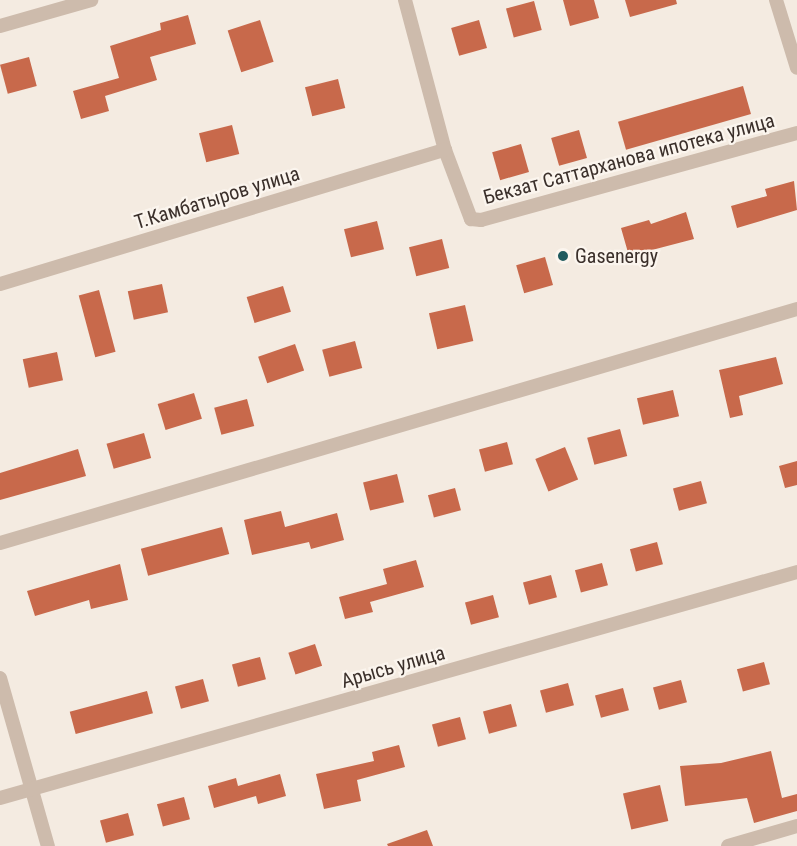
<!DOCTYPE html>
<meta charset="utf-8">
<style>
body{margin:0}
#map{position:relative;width:797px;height:846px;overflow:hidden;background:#f4ebe1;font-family:"Roboto Condensed",sans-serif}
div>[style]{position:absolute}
.building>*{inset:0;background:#c8694b;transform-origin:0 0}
.minor>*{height:14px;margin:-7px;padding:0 7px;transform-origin:7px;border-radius:7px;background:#cdbbac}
.dots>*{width:16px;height:16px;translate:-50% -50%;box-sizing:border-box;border:3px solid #fbf5ee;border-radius:50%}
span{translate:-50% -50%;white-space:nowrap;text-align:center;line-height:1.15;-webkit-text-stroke:4.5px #fbf5ee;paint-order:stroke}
.street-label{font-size:20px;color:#3b302b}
.poi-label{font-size:20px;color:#3b302b}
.left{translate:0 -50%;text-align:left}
</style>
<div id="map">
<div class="building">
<i style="clip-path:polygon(563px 0,594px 0,599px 18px,570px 26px)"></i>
<i style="clip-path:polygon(625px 0,676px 0,677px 4px,630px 17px)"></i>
<i style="left:534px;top:1px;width:30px;height:29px;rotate:75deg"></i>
<i style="clip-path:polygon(188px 15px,196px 44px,150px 57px,157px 80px,105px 96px,109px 111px,81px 119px,73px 91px,119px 78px,110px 46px,161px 30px,160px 23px)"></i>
<i style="left:260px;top:20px;width:44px;height:34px;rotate:72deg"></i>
<i style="left:479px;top:20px;width:29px;height:29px;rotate:74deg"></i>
<i style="left:29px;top:57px;width:30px;height:30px;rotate:75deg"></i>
<i style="left:338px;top:79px;width:30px;height:34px;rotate:76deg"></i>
<i style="left:743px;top:86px;width:29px;height:130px;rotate:74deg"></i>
<i style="left:232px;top:125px;width:30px;height:34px;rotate:76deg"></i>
<i style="left:579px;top:130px;width:29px;height:29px;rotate:74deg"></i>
<i style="left:521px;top:144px;width:29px;height:30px;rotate:74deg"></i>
<i style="clip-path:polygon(794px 181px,797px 210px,737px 228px,731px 206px,767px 196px,765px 189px)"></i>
<i style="clip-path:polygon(686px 212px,694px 239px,629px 256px,621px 228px,649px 220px,651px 224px)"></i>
<i style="left:377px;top:221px;width:29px;height:34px;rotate:76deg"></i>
<i style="left:442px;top:239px;width:30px;height:34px;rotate:76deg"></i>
<i style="left:545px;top:257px;width:29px;height:30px;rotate:74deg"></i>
<i style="left:162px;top:284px;width:29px;height:35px;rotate:78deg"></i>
<i style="left:283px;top:286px;width:27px;height:38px;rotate:73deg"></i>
<i style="left:99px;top:290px;width:64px;height:21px;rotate:75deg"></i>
<i style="left:465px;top:305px;width:37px;height:37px;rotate:77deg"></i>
<i style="left:355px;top:341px;width:28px;height:34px;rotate:75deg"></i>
<i style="left:295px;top:344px;width:28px;height:39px;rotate:71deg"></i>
<i style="left:57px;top:352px;width:29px;height:35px;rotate:78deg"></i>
<i style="clip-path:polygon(776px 357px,783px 384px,739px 396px,743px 415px,730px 418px,719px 370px)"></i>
<i style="left:673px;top:390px;width:27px;height:37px;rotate:77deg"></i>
<i style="left:194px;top:393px;width:27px;height:38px;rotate:73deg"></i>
<i style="left:247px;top:399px;width:28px;height:34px;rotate:75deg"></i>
<i style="left:620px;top:429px;width:28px;height:34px;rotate:75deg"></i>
<i style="left:144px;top:433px;width:26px;height:39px;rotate:74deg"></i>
<i style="left:507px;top:442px;width:23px;height:29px;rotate:75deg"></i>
<i style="left:565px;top:447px;width:35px;height:32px;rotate:68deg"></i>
<i style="clip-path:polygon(78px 449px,86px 476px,0 500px,0 473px)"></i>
<i style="clip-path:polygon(797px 461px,797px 485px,785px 488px,779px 466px)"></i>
<i style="left:397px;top:474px;width:29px;height:35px;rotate:76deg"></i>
<i style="left:701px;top:481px;width:23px;height:29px;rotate:75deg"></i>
<i style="left:455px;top:488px;width:23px;height:28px;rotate:75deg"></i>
<i style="clip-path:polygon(281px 511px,285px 527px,337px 513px,344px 540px,311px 549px,309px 542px,252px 555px,244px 520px)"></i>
<i style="left:222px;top:527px;width:28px;height:84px;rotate:75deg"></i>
<i style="left:657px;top:542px;width:23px;height:28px;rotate:75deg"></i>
<i style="clip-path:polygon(416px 560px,424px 587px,370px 602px,373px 612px,345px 619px,339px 597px,387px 584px,383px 569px)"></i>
<i style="left:602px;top:563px;width:23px;height:28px;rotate:75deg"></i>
<i style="clip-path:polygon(120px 564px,128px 600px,91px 609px,89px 600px,35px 616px,27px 591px)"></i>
<i style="left:551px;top:575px;width:23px;height:29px;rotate:75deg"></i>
<i style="left:493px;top:595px;width:23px;height:29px;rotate:75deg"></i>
<i style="left:315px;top:644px;width:23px;height:28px;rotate:72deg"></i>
<i style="left:260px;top:657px;width:23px;height:29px;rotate:75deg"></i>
<i style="left:764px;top:662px;width:23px;height:28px;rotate:75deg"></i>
<i style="left:203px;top:679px;width:23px;height:29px;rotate:75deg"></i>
<i style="left:681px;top:680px;width:23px;height:29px;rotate:75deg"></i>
<i style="left:568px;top:683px;width:23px;height:29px;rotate:75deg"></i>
<i style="left:623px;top:688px;width:23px;height:29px;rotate:75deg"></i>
<i style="left:147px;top:691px;width:23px;height:80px;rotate:75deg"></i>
<i style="left:511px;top:704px;width:23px;height:29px;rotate:75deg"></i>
<i style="left:460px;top:717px;width:23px;height:29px;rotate:75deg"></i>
<i style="clip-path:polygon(399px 745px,405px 767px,357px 780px,361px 801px,324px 809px,316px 774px,374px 761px,372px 752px)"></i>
<i style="clip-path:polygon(771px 751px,782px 798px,797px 794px,797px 811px,754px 823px,747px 798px,685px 806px,680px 766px,721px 763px)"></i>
<i style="clip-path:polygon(280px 774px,286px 796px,258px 804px,256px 796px,214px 808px,208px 786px,236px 778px,238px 786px)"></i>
<i style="left:660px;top:785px;width:37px;height:38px;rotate:77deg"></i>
<i style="left:184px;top:797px;width:23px;height:28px;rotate:75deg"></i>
<i style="left:128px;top:813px;width:23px;height:29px;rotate:75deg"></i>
<i style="clip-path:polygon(427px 830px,433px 846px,388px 846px,387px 844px)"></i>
</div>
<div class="minor">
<i style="left:405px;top:0;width:155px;rotate:75.1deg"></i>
<i style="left:445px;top:150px;width:74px;rotate:69.4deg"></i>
<i style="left:471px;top:219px;width:10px;rotate:6deg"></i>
<i style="left:481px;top:220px;width:328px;rotate:-15.4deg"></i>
<i style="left:776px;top:0;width:71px;rotate:72.8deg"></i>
<i style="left:0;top:26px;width:95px;rotate:-15.9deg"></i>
<i style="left:0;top:284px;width:465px;rotate:-16.8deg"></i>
<i style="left:0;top:543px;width:831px;rotate:-16.36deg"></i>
<i style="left:0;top:678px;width:175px;rotate:74.1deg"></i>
<i style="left:0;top:798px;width:828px;rotate:-15.83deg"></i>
<i style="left:728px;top:846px;width:72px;rotate:-16.2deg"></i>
</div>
<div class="dots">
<i style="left:563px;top:256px;background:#1f5a5e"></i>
</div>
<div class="street-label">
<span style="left:629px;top:159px;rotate:-15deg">Бекзат Саттарханова ипотека улица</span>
<span style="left:217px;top:198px;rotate:-17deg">Т.Камбатыров улица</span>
<span style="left:393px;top:667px;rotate:-16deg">Арысь улица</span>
</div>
<div class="poi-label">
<span class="left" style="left:575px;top:256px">Gasenergy</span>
</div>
</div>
